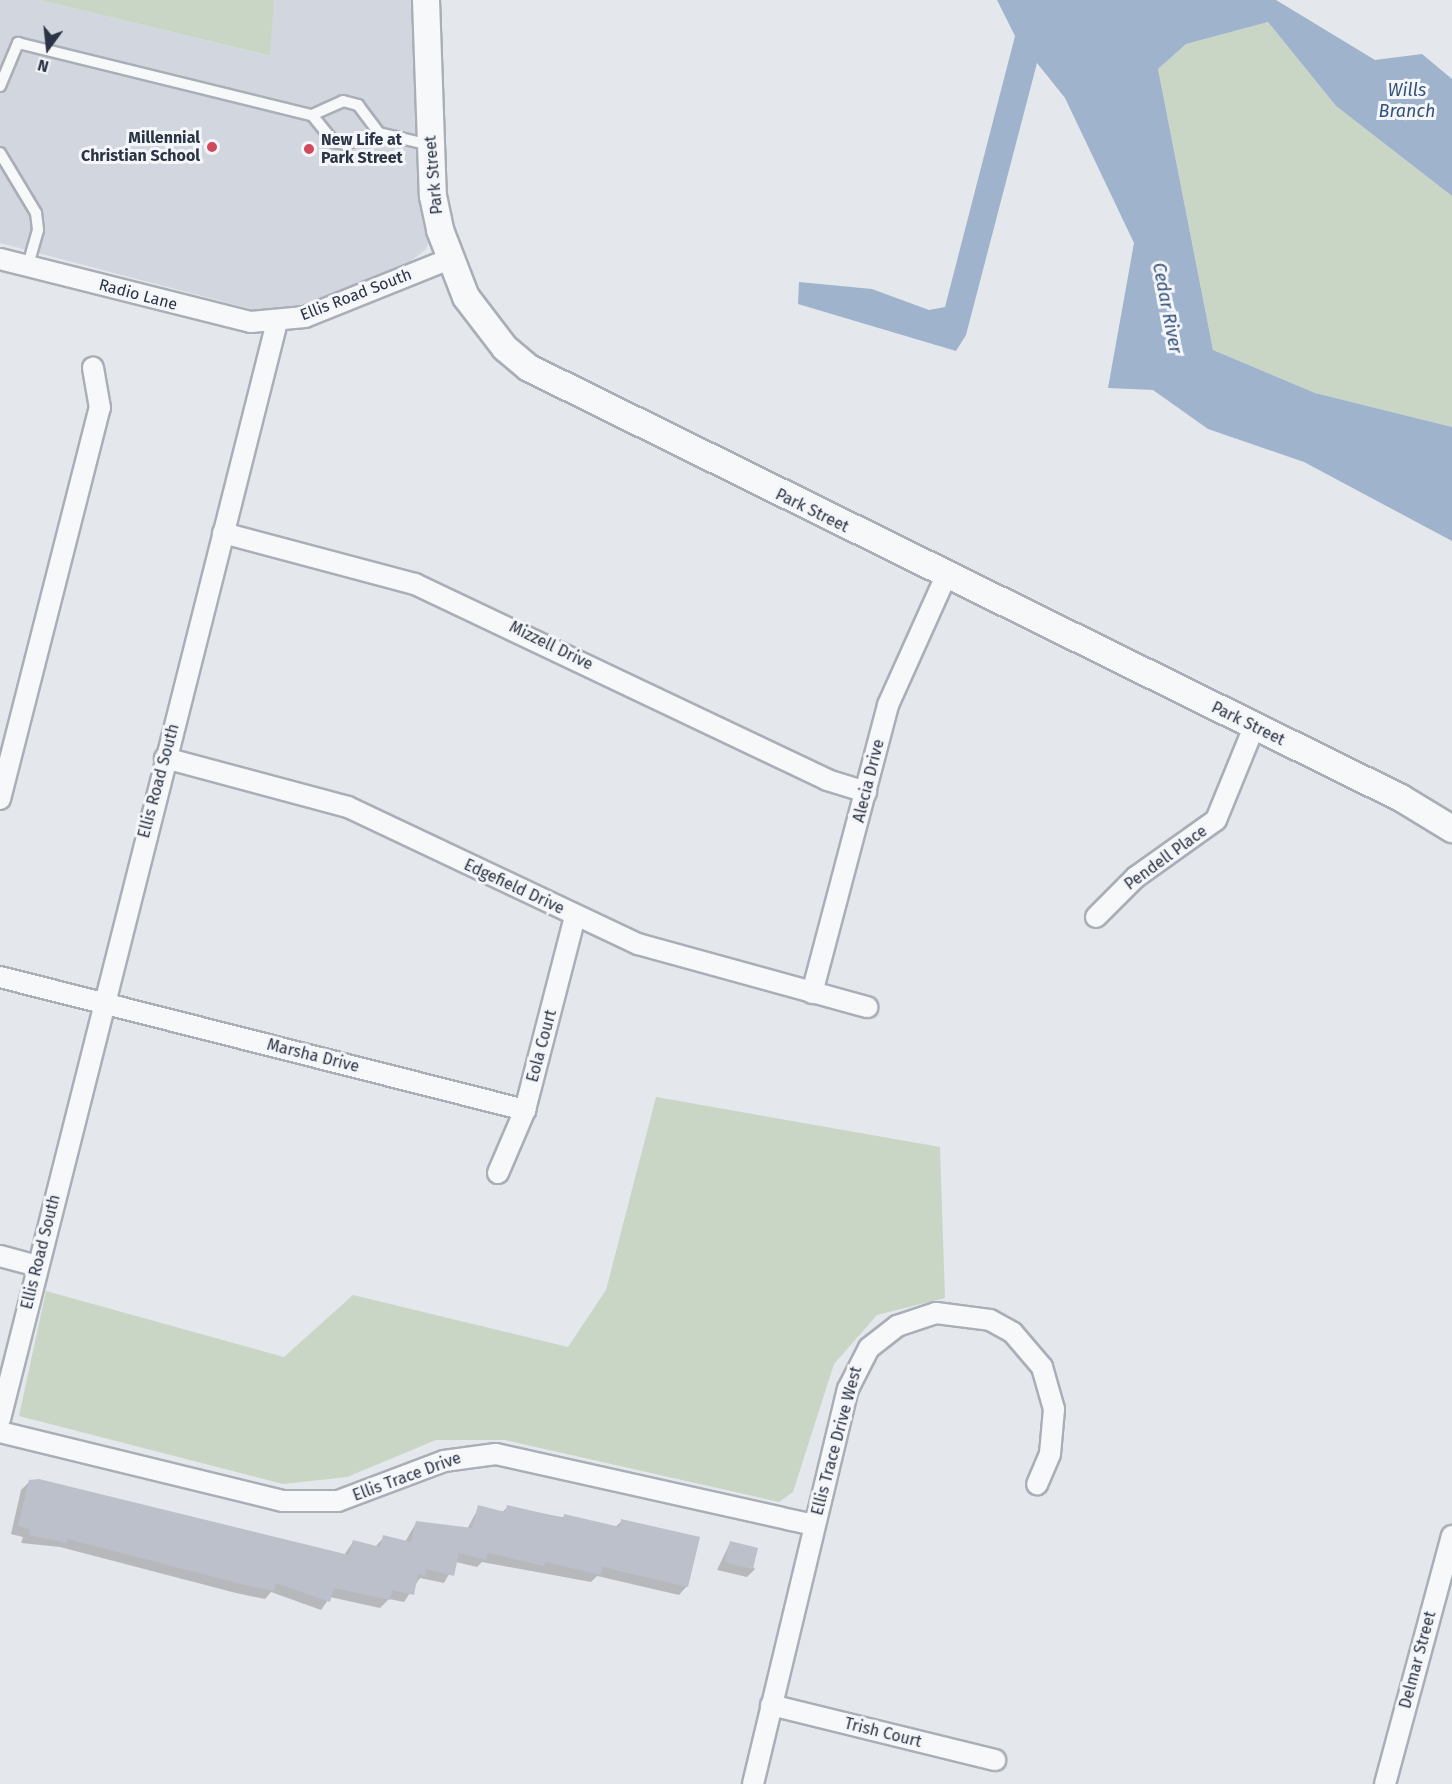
<!DOCTYPE html>
<style>
body{margin:0}
#map{position:relative;width:1452px;height:1784px;overflow:hidden;background:#e4e7ec;font-family:"Fira Sans",sans-serif}
div>[style]{position:absolute}
.built>*{inset:0;background:#d2d6de}
.green>*{inset:0;background:#c9d6c5}
.water>*{inset:0;background:#9fb4cc}
.shadow>*{inset:0;background:#0003}
.building>*{inset:0;background:#bbc0ca;transform-origin:0 0}
.roads{filter:drop-shadow(2px 0 #a9aeb7) drop-shadow(-2px 0 #a9aeb7) drop-shadow(0 2px #a9aeb7) drop-shadow(0 -2px #a9aeb7)}
.service>*{height:10px;margin:-5px;padding:0 5px;transform-origin:5px;border-radius:5px;background:#f7f8fa}
.minor>*{height:20px;margin:-10px;padding:0 10px;transform-origin:10px;border-radius:10px;background:#f7f8fa}
.tertiary>*{height:26px;margin:-13px;padding:0 13px;transform-origin:13px;border-radius:13px;background:#f7f8fa}
.dots>*{width:16px;height:16px;translate:-50% -50%;box-sizing:border-box;border:3px solid #f4f6f9;border-radius:50%}
span{translate:-50% -50%;white-space:nowrap;text-align:center;line-height:1.15;-webkit-text-stroke:6px #f4f6f9;paint-order:stroke}
.poi-label{font-size:16px;color:#2b3445;font-weight:700}
.right{translate:-100% -50%;text-align:right}
.left{translate:0 -50%;text-align:left}
.street-label{font-size:16px;color:#2b3445}
.water-label{font-size:18px;color:#34527a;font-style:italic}
.north{position:absolute;left:18px;top:18px;width:60px;height:60px;-webkit-text-stroke:4px #f4f6f9;paint-order:stroke;rotate:195deg;font-size:16px;font-weight:700;line-height:24px;text-align:center;color:#2b3445}
.north::after{content:'';display:block;margin:auto;width:21px;height:27px;background:#2b3445;clip-path:polygon(50% 0,100% 100%,50% 72%,0 100%)}
</style>
<div id="map">
<div class="built">
<i style="clip-path:polygon(0 0,40px 0,269px 56px,274px 0,416px 0,430px 237px,426px 249px,407px 264px,274px 315px,0 243px)"></i>
</div>
<div class="green">
<i style="clip-path:polygon(40px 0,274px 0,270px 56px)"></i>
<i style="clip-path:polygon(1268px 22px,1336px 106px,1452px 196px,1452px 427px,1315px 393px,1213px 350px,1158px 69px,1186px 44px)"></i>
<i style="clip-path:polygon(656px 1097px,940px 1147px,945px 1298px,877px 1315px,834px 1364px,793px 1492px,779px 1502px,505px 1440px,436px 1440px,347px 1477px,283px 1484px,19px 1416px,46px 1291px,284px 1357px,353px 1295px,568px 1347px,606px 1290px)"></i>
</div>
<div class="water">
<i style="clip-path:polygon(997px 0,1276px 0,1375px 60px,1422px 54px,1452px 79px,1452px 196px,1336px 106px,1268px 22px,1186px 44px,1158px 69px,1213px 350px,1315px 393px,1452px 427px,1452px 541px,1304px 462px,1208px 429px,1153px 390px,1108px 388px,1134px 243px,1065px 98px,1037px 63px,966px 335px,956px 351px,798px 304px,799px 282px,872px 289px,929px 310px,945px 307px,1015px 36px)"></i>
</div>
<div class="shadow">
<i style="clip-path:polygon(30px 1481px,344px 1555px,353px 1542px,375px 1547px,384px 1537px,405px 1542px,416px 1523px,467px 1529px,479px 1507px,502px 1512px,508px 1507px,615px 1527px,622px 1521px,687px 1586px,679px 1595px,597px 1576px,591px 1582px,482px 1562px,477px 1567px,456px 1562px,444px 1583px,420px 1578px,404px 1602px,389px 1599px,380px 1608px,330px 1597px,321px 1610px,271px 1592px,265px 1599px,236px 1593px,60px 1547px,21px 1543px,23px 1537px,11px 1534px,21px 1490px)"></i>
<i style="clip-path:polygon(730px 1543px,755px 1569px,747px 1577px,717px 1570px)"></i>
</div>
<div class="building">
<i style="clip-path:polygon(39px 1479px,349px 1555px,353px 1540px,380px 1547px,383px 1535px,411px 1542px,416px 1521px,472px 1528px,478px 1505px,505px 1512px,507px 1505px,563px 1518px,564px 1514px,620px 1527px,621px 1519px,700px 1537px,688px 1587px,602px 1567px,601px 1575px,545px 1562px,544px 1566px,488px 1553px,486px 1560px,459px 1553px,454px 1576px,426px 1569px,425px 1576px,418px 1574px,414px 1595px,392px 1590px,390px 1600px,334px 1588px,330px 1602px,276px 1583px,274px 1591px,245px 1585px,67px 1539px,66px 1543px,29px 1535px,30px 1529px,18px 1526px,29px 1480px)"></i>
<i style="left:730px;top:1541px;width:29px;height:22px;rotate:14deg"></i>
</div>
<div class="roads">
<div class="service">
<i style="left:0;top:86px;width:47px;rotate:-67.3deg"></i>
<i style="left:18px;top:43px;width:303px;rotate:13.8deg"></i>
<i style="left:312px;top:115px;width:35px;rotate:51deg"></i>
<i style="left:334px;top:142px;width:11px;rotate:10deg"></i>
<i style="left:345px;top:144px;width:36px;rotate:-18deg"></i>
<i style="left:379px;top:133px;width:52px;rotate:13.2deg"></i>
<i style="left:312px;top:115px;width:34px;rotate:-24deg"></i>
<i style="left:343px;top:101px;width:16px;rotate:15deg"></i>
<i style="left:358px;top:105px;width:35px;rotate:53deg"></i>
<i style="left:0;top:153px;width:70px;rotate:59deg"></i>
<i style="left:36px;top:213px;width:17px;rotate:83deg"></i>
<i style="left:38px;top:230px;width:37px;rotate:106deg"></i>
</div>
<div class="minor">
<i style="left:0;top:259px;width:259px;rotate:14.1deg"></i>
<i style="left:251px;top:322px;width:54px;rotate:-5.3deg"></i>
<i style="left:305px;top:317px;width:155px;rotate:-21.9deg"></i>
<i style="left:223px;top:533px;width:199px;rotate:14.9deg"></i>
<i style="left:415px;top:584px;width:456px;rotate:25.4deg"></i>
<i style="left:827px;top:780px;width:41px;rotate:17.1deg"></i>
<i style="left:165px;top:758px;width:189px;rotate:15deg"></i>
<i style="left:348px;top:807px;width:321px;rotate:25.3deg"></i>
<i style="left:638px;top:944px;width:238px;rotate:15.4deg"></i>
<i style="left:0;top:799px;width:404px;rotate:-75.7deg"></i>
<i style="left:100px;top:408px;width:41px;rotate:-99.9deg"></i>
<i style="left:1096px;top:917px;width:57px;rotate:-45deg"></i>
<i style="left:1136px;top:877px;width:98px;rotate:-35.5deg"></i>
<i style="left:1216px;top:820px;width:100px;rotate:-67.8deg"></i>
<i style="left:0;top:977px;width:542px;rotate:14.22deg"></i>
<i style="left:812px;top:993px;width:298px;rotate:-75.2deg"></i>
<i style="left:888px;top:705px;width:141px;rotate:-65.8deg"></i>
<i style="left:498px;top:1173px;width:69px;rotate:-66.8deg"></i>
<i style="left:525px;top:1110px;width:200px;rotate:-75.5deg"></i>
<i style="left:0;top:1256px;width:38px;rotate:15deg"></i>
<i style="left:0;top:1419px;width:1131px;rotate:-75.83deg"></i>
<i style="left:0;top:1432px;width:291px;rotate:13.7deg"></i>
<i style="left:283px;top:1501px;width:55px"></i>
<i style="left:338px;top:1501px;width:113px;rotate:-20.7deg"></i>
<i style="left:444px;top:1461px;width:52px;rotate:-7.7deg"></i>
<i style="left:496px;top:1454px;width:326px;rotate:12.6deg"></i>
<i style="left:771px;top:1705px;width:231px;rotate:13.8deg"></i>
<i style="left:753px;top:1784px;width:406px;rotate:-76.5deg"></i>
<i style="left:848px;top:1389px;width:46px;rotate:-62.9deg"></i>
<i style="left:869px;top:1348px;width:36px;rotate:-38deg"></i>
<i style="left:897px;top:1326px;width:41px;rotate:-18.4deg"></i>
<i style="left:936px;top:1313px;width:54px;rotate:7.4deg"></i>
<i style="left:990px;top:1320px;width:26px;rotate:29deg"></i>
<i style="left:1013px;top:1333px;width:45px;rotate:49.5deg"></i>
<i style="left:1042px;top:1367px;width:44px;rotate:74.1deg"></i>
<i style="left:1054px;top:1409px;width:45px;rotate:95.1deg"></i>
<i style="left:1050px;top:1454px;width:33px;rotate:113deg"></i>
<i style="left:1385px;top:1784px;width:257px;rotate:-74.9deg"></i>
</div>
<div class="tertiary">
<i style="left:426px;top:0;width:196px;rotate:88deg"></i>
<i style="left:433px;top:196px;width:35px;rotate:78deg"></i>
<i style="left:440px;top:230px;width:72px;rotate:68.8deg"></i>
<i style="left:466px;top:297px;width:64px;rotate:52.6deg"></i>
<i style="left:505px;top:348px;width:31px;rotate:40deg"></i>
<i style="left:529px;top:368px;width:972px;rotate:26.25deg"></i>
<i style="left:1401px;top:798px;width:60px;rotate:31.3deg"></i>
</div>
</div>
<div class="dots">
<i style="left:212px;top:147px;background:#d1495b"></i>
<i style="left:309px;top:149px;background:#d1495b"></i>
</div>
<div class="poi-label">
<span class="right" style="left:200px;top:147px">Millennial<br>Christian School</span>
<span class="left" style="left:321px;top:149px">New Life at<br>Park Street</span>
</div>
<div class="street-label">
<span style="left:434px;top:175px;rotate:-95deg">Park Street</span>
<span style="left:138px;top:295px;rotate:15deg">Radio Lane</span>
<span style="left:356px;top:295px;rotate:-21deg">Ellis Road South</span>
<span style="left:812px;top:511px;rotate:26deg">Park Street</span>
<span style="left:551px;top:646px;rotate:26deg">Mizzell Drive</span>
<span style="left:1248px;top:724px;rotate:26deg">Park Street</span>
<span style="left:159px;top:781px;rotate:-75deg">Ellis Road South</span>
<span style="left:869px;top:781px;rotate:-76deg">Alecia Drive</span>
<span style="left:1166px;top:858px;rotate:-36deg">Pendell Place</span>
<span style="left:514px;top:887px;rotate:25deg">Edgefield Drive</span>
<span style="left:542px;top:1046px;rotate:-75deg">Eola Court</span>
<span style="left:313px;top:1056px;rotate:14deg">Marsha Drive</span>
<span style="left:41px;top:1252px;rotate:-76deg">Ellis Road South</span>
<span style="left:837px;top:1441px;rotate:-75deg">Ellis Trace Drive West</span>
<span style="left:407px;top:1477px;rotate:-20deg">Ellis Trace Drive</span>
<span style="left:1418px;top:1660px;rotate:-75deg">Delmar Street</span>
<span style="left:883px;top:1733px;rotate:14deg">Trish Court</span>
</div>
<div class="water-label">
<span style="left:1407px;top:101px">Wills<br>Branch</span>
<span style="left:1167px;top:308px;rotate:79deg">Cedar River</span>
</div>
<div class="north">N</div>
</div>
